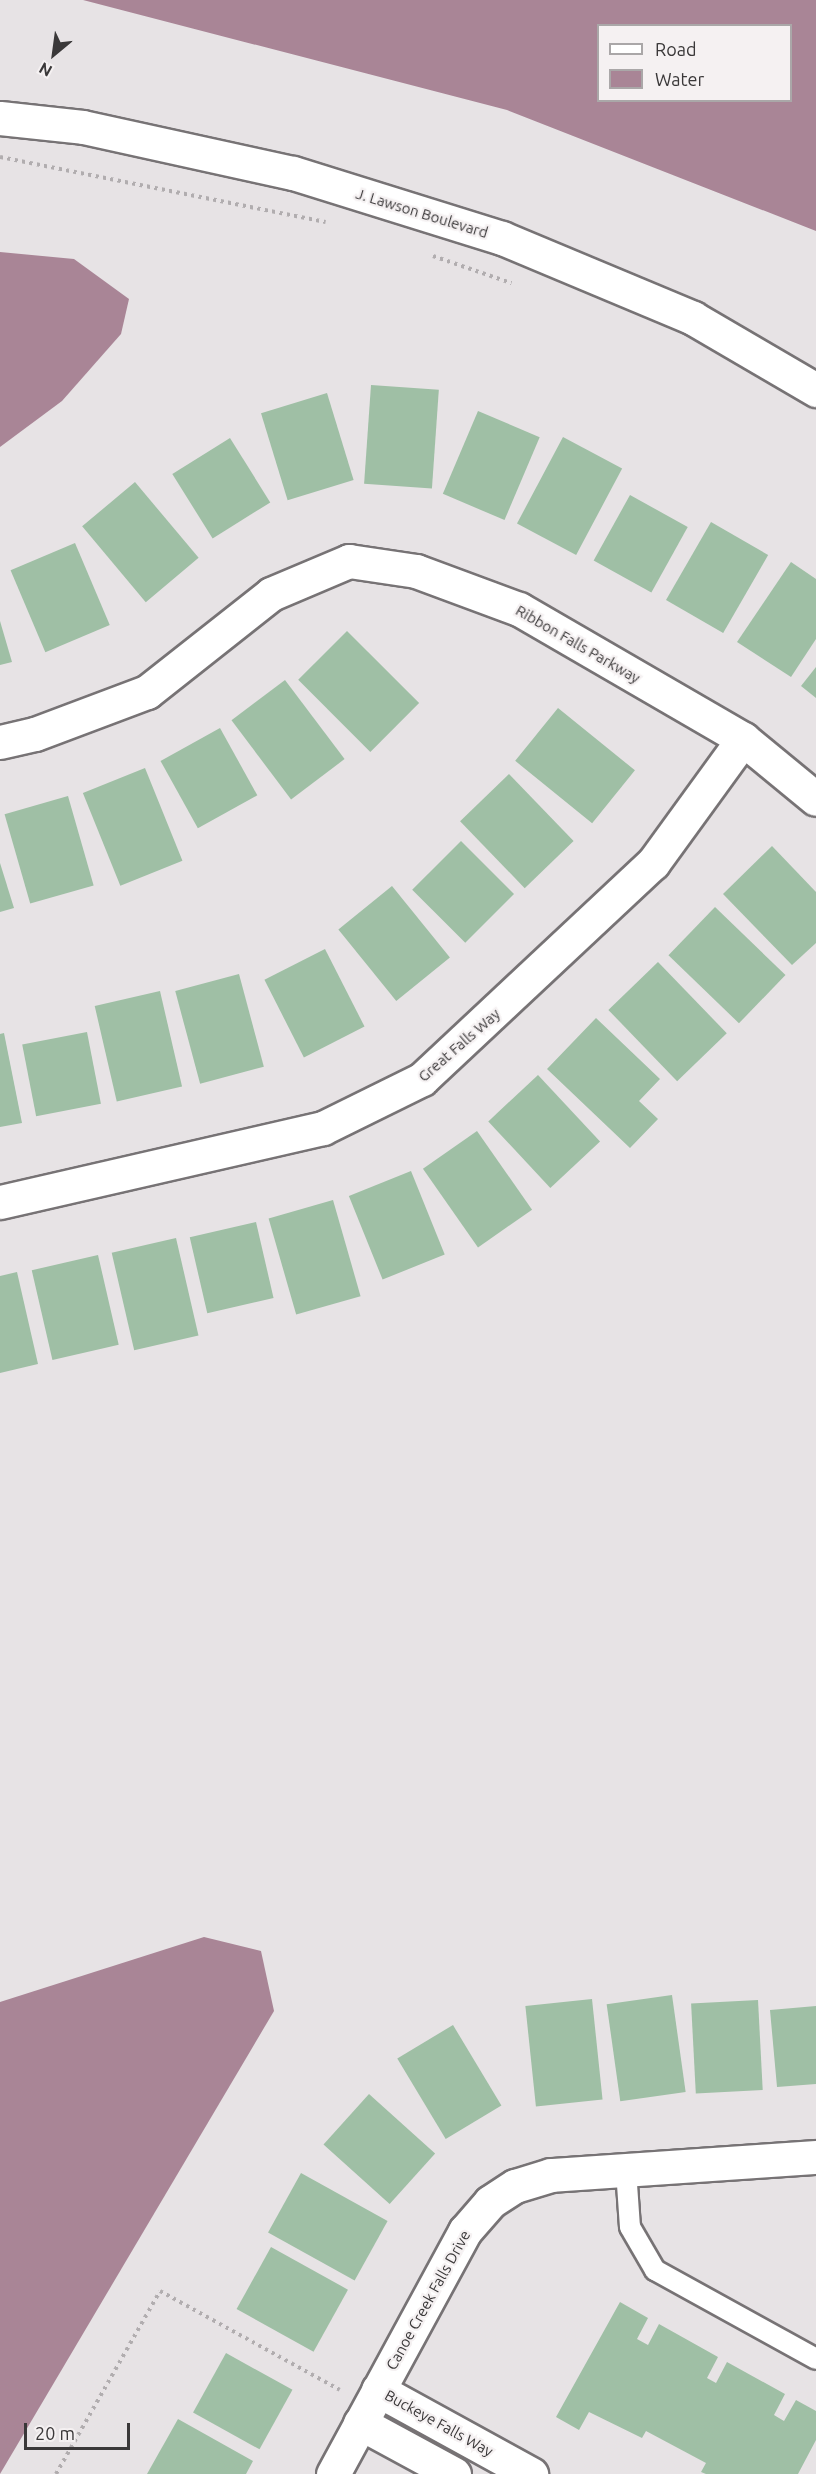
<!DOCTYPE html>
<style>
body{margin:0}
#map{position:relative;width:816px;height:2474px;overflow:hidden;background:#e7e3e5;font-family:Ubuntu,sans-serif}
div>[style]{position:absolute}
.water>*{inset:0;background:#a98596}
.building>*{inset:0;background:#9fbfa5;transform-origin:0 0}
.path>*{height:4px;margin-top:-2px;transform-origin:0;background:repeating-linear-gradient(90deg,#b1adaf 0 3px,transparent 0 7.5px)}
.roads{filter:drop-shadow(2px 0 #777375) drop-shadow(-2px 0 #777375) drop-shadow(0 2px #777375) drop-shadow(0 -2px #777375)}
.service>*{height:20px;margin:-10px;padding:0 10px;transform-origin:10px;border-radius:10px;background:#fff}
.minor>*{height:33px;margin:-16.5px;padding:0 16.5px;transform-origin:16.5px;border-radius:16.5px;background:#fff}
.tertiary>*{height:33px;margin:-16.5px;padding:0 16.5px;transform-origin:16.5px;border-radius:16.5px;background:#fff}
span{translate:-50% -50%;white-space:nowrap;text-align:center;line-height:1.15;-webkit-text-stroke:4.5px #f5f1f2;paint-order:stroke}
.street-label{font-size:15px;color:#3a3839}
.legend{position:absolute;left:597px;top:24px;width:195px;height:78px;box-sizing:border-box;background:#f5f1f2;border:2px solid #aaa7a8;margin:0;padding:8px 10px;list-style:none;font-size:18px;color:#3a3839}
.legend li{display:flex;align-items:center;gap:12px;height:30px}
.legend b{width:30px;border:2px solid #aaa7a8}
.north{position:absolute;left:24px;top:24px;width:60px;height:60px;-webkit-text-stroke:4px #f5f1f2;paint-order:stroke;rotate:209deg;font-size:16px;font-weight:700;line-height:24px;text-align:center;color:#3a3839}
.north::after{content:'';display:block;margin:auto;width:21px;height:27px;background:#3a3839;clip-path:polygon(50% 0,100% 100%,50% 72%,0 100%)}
.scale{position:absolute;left:24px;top:2423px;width:106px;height:27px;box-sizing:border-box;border:3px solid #3a3839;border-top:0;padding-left:8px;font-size:18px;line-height:21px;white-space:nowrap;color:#3a3839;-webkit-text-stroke:4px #f5f1f2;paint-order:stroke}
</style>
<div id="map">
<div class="water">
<i style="clip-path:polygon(evenodd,83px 0,816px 0,816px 231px,507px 110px,83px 0,598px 26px,790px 26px,790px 100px,598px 100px,598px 26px)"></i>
<i style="clip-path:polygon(0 252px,74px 259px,129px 299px,121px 334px,62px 401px,0 447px)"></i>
<i style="clip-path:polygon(204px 1937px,261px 1951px,274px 2011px,0 2474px,0 2002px)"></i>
</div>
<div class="building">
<i style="left:371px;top:385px;width:68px;height:99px;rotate:4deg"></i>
<i style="left:327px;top:393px;width:91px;height:69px;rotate:73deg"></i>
<i style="left:478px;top:411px;width:67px;height:90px;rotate:23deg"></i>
<i style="left:563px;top:437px;width:67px;height:98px;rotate:28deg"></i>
<i style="left:230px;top:438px;width:76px;height:68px;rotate:58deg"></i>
<i style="left:135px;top:482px;width:99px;height:69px;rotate:50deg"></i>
<i style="left:630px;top:495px;width:66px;height:75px;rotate:29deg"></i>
<i style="left:711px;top:522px;width:66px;height:90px;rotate:30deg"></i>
<i style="left:75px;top:543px;width:89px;height:70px;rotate:67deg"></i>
<i style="clip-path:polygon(791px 562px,816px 579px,816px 639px,791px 677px,737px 642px)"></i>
<i style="clip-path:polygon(0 621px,12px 662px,0 665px)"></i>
<i style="left:347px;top:631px;width:102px;height:69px;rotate:45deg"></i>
<i style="clip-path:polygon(816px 667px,816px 698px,801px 686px)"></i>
<i style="left:285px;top:680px;width:99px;height:67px;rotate:53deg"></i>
<i style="left:558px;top:708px;width:99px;height:68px;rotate:39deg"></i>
<i style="left:220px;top:728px;width:77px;height:68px;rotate:61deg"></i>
<i style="left:145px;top:768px;width:100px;height:67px;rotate:68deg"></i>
<i style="left:509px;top:774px;width:93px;height:68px;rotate:46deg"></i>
<i style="left:68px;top:796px;width:93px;height:66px;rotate:74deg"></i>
<i style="left:461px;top:841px;width:75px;height:69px;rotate:45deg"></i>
<i style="clip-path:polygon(772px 846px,816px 892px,816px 943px,792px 965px,723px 894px)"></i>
<i style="clip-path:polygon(0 863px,14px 908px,0 912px)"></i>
<i style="left:392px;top:886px;width:92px;height:69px;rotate:51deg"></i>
<i style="left:715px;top:907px;width:98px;height:67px;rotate:44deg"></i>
<i style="left:325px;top:949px;width:87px;height:68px;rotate:63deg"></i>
<i style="left:658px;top:962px;width:99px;height:69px;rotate:46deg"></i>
<i style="left:239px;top:974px;width:96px;height:66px;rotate:75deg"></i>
<i style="left:160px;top:991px;width:98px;height:67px;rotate:77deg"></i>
<i style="clip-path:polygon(596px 1018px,660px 1079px,639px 1101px,658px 1119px,630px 1148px,547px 1069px)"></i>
<i style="left:87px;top:1032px;width:73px;height:66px;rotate:79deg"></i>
<i style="clip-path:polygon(4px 1033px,22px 1123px,0 1127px,0 1034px)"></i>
<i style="left:538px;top:1075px;width:91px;height:68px;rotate:47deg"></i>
<i style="left:477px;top:1131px;width:96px;height:66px;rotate:55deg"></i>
<i style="left:411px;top:1171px;width:90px;height:67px;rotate:68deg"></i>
<i style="left:333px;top:1200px;width:100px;height:67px;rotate:74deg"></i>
<i style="left:256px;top:1222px;width:78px;height:68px;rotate:77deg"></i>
<i style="left:176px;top:1238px;width:100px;height:66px;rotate:77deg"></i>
<i style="left:98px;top:1255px;width:92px;height:68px;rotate:77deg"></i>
<i style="clip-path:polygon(17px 1272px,38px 1364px,0 1373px,0 1276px)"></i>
<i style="left:672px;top:1995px;width:98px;height:66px;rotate:82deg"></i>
<i style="left:592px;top:1999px;width:101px;height:67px;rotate:84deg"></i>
<i style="left:758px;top:2000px;width:90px;height:67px;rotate:87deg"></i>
<i style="clip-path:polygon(816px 2006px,816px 2084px,777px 2087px,770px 2010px)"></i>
<i style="left:453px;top:2025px;width:94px;height:65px;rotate:59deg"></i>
<i style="left:369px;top:2094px;width:89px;height:68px;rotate:42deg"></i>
<i style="left:301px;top:2173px;width:99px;height:68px;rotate:29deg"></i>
<i style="left:271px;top:2247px;width:88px;height:71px;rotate:29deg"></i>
<i style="clip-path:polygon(620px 2302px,648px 2318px,637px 2339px,648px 2345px,659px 2324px,718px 2357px,707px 2378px,716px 2383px,727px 2362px,785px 2394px,774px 2415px,784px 2421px,796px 2400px,816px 2411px,816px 2440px,798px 2474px,706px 2474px,701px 2472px,706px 2463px,646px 2431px,642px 2438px,589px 2412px,579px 2430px,556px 2417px)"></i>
<i style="left:226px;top:2353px;width:76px;height:68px;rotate:29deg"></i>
<i style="clip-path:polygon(178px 2419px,253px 2461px,246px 2474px,147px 2474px)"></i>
</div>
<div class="path">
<i style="left:0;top:157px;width:332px;rotate:11.3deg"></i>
<i style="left:433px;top:256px;width:83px;rotate:19.1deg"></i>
<i style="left:56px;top:2474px;width:210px;rotate:-60.4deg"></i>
<i style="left:160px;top:2291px;width:205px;rotate:28.8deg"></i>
</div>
<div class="roads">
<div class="service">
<i style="left:626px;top:2170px;width:57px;rotate:86deg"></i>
<i style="left:630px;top:2227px;width:50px;rotate:59.8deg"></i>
<i style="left:655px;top:2270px;width:184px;rotate:28.9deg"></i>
</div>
<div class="minor">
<i style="left:0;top:742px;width:36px;rotate:-13deg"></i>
<i style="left:35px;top:734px;width:120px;rotate:-20.6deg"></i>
<i style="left:147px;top:692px;width:158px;rotate:-38.3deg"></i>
<i style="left:271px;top:594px;width:85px;rotate:-22.9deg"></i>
<i style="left:349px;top:561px;width:68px;rotate:8.5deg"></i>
<i style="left:416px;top:571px;width:110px;rotate:20.3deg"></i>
<i style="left:519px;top:609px;width:259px;rotate:30.1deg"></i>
<i style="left:743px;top:739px;width:94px;rotate:39.4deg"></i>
<i style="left:0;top:1202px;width:331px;rotate:-12.9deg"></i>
<i style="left:323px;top:1128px;width:110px;rotate:-26.3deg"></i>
<i style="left:422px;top:1079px;width:316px;rotate:-43.1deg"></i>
<i style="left:653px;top:863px;width:153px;rotate:-54deg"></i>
<i style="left:378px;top:2390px;width:175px;rotate:28.8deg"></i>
<i style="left:360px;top:2423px;width:107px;rotate:28.5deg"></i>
<i style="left:333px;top:2474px;width:277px;rotate:-61.5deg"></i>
<i style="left:465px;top:2231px;width:38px;rotate:-49deg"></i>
<i style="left:490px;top:2202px;width:30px;rotate:-33deg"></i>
<i style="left:515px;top:2186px;width:38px;rotate:-17deg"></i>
<i style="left:551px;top:2175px;width:266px;rotate:-3.9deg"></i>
</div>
<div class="tertiary">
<i style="left:0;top:118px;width:83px;rotate:6.2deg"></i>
<i style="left:83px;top:127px;width:215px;rotate:12.4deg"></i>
<i style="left:293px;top:173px;width:219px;rotate:17.3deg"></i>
<i style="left:502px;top:238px;width:207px;rotate:22.7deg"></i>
<i style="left:693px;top:318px;width:143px;rotate:30.3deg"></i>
</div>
</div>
<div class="street-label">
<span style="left:422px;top:213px;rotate:17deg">J. Lawson Boulevard</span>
<span style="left:578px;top:644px;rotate:30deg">Ribbon Falls Parkway</span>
<span style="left:459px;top:1045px;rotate:-41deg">Great Falls Way</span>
<span style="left:428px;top:2300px;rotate:-61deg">Canoe Creek Falls Drive</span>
<span style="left:439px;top:2423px;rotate:29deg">Buckeye Falls Way</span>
</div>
<ul class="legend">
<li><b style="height:8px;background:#fff"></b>Road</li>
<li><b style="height:16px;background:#a98596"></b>Water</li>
</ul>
<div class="north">N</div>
<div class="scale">20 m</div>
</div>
